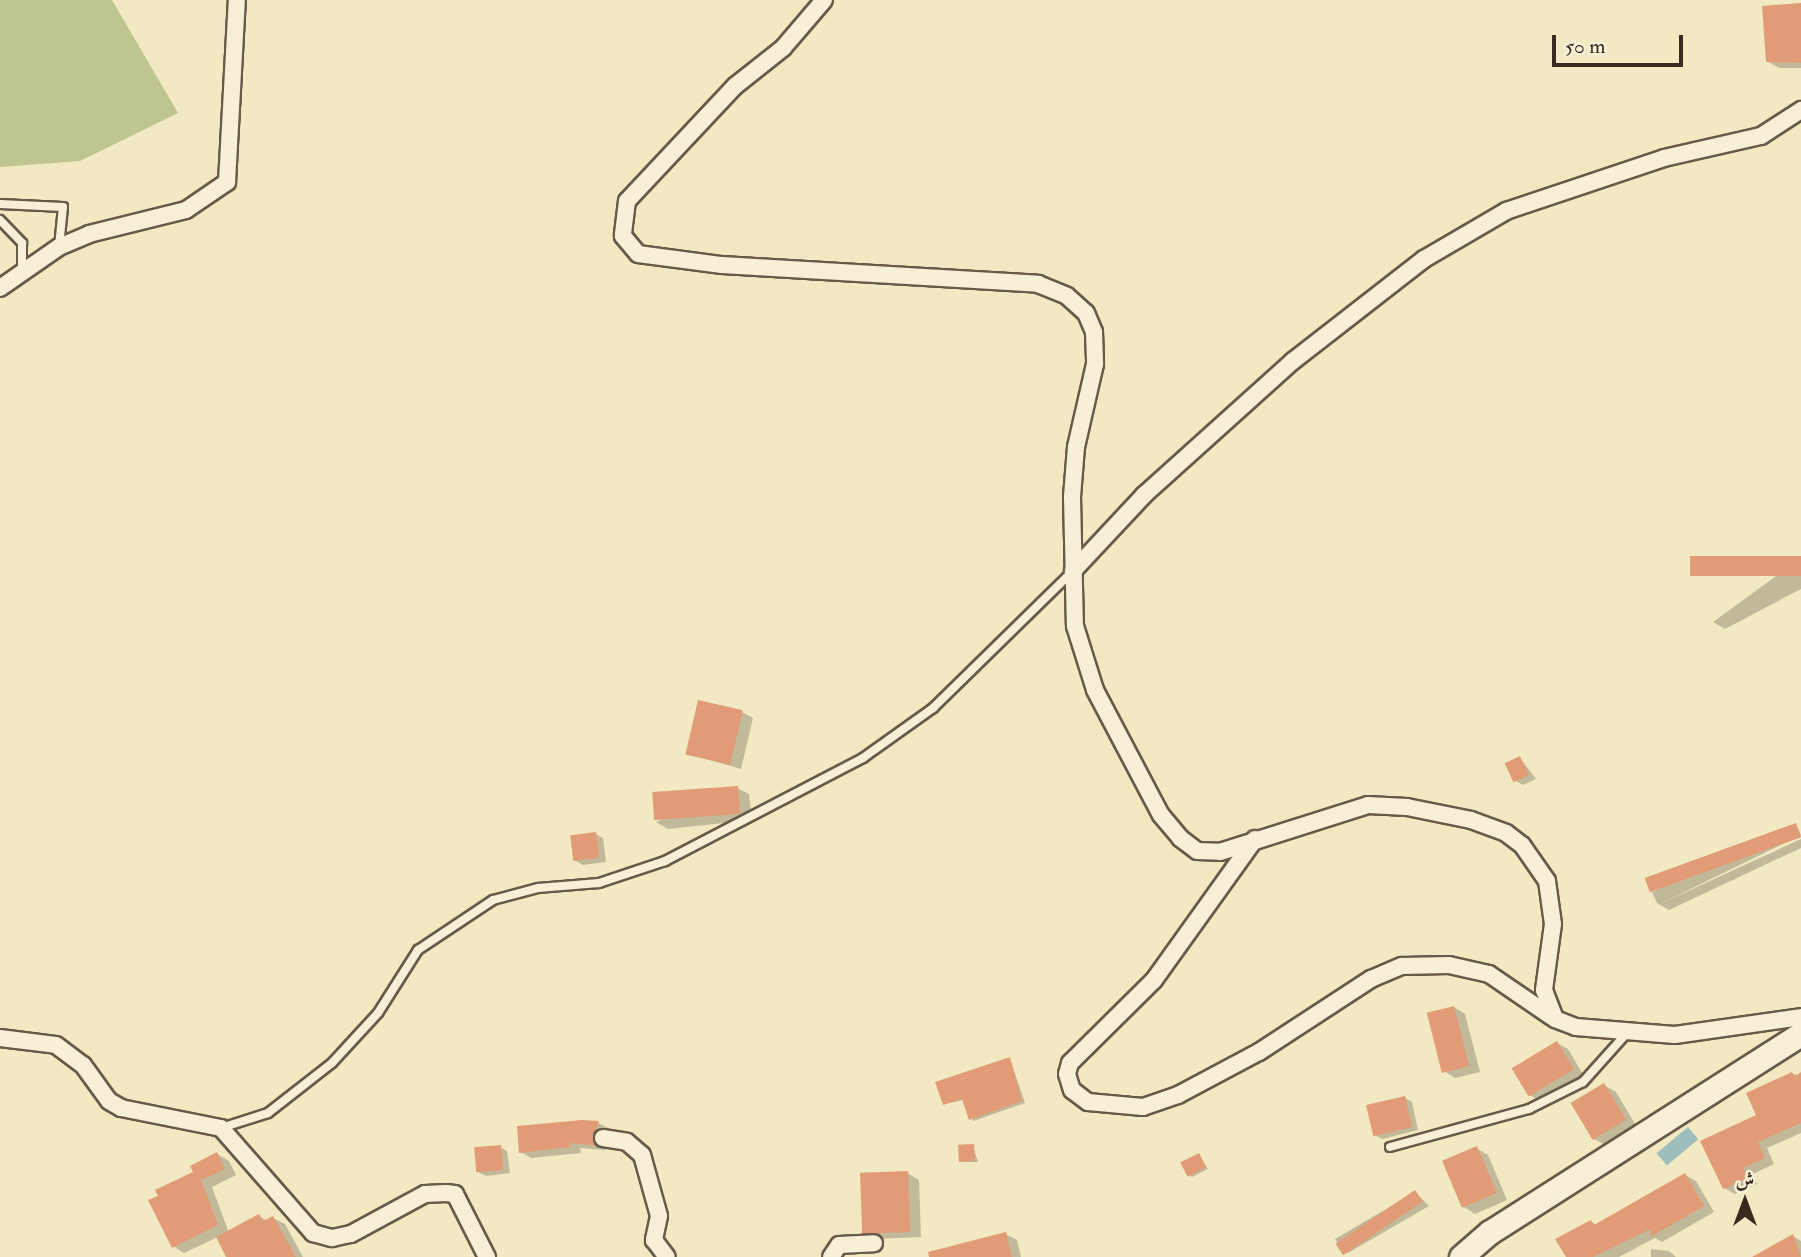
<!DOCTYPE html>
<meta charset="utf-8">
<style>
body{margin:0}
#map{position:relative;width:1801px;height:1257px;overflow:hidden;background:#f2e8c1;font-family:"IM FELL Double Pica",Amiri,serif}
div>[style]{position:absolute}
.green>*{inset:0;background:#bec590}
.water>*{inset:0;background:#a0bdbe;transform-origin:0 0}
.shadow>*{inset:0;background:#0003}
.building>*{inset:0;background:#e19c77;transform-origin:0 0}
.roads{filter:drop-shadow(2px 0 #695948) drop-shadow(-2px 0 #695948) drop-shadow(0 2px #695948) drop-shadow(0 -2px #695948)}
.lane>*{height:8px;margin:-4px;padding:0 4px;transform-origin:4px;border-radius:4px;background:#f7f0d7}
.street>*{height:16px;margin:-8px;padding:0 8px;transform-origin:8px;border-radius:8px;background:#f7f0d7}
.secondary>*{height:23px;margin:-11.5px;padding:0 11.5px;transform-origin:11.5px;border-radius:11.5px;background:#f7f0d7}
span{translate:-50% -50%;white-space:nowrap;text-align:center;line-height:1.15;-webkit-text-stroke:7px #f7f0d7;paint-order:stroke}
.north{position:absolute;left:1710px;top:1166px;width:70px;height:70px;-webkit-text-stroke:5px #f7f0d7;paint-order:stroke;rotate:0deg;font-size:19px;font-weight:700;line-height:28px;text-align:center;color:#3b2920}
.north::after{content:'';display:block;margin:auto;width:24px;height:32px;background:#3b2920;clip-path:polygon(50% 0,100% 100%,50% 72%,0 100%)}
.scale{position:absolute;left:1552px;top:35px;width:131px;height:32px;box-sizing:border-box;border:4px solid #3b2920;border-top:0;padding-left:9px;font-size:21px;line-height:24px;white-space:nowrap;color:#3b2920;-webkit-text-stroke:5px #f7f0d7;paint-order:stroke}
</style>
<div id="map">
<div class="green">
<i style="clip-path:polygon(0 0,112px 0,178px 113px,80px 161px,0 167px)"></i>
</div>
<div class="water">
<i style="left:1688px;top:1127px;width:16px;height:41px;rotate:50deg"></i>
</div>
<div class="shadow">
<i style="clip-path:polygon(1801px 4px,1801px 68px,1779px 68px,1767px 61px)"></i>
<i style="clip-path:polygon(1801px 558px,1801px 589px,1725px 629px,1713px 622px)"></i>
<i style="clip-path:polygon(742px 712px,753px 718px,741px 769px,687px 753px)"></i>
<i style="clip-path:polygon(1520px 758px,1536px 779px,1523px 785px,1516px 781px)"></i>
<i style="clip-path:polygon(737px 788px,749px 794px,752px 820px,668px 829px,656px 822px)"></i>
<i style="clip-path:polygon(1796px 825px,1801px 835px,1662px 903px,1801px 839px,1801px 848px,1669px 910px,1657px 903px,1652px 892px)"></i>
<i style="clip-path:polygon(596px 834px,603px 838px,606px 862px,583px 865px,576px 861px)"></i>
<i style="clip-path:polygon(1454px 1007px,1465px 1014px,1480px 1072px,1455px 1078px,1444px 1071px)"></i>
<i style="clip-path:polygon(1557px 1043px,1568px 1049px,1584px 1076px,1541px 1102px,1530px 1095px)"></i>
<i style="clip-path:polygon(1010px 1059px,1025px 1103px,973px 1121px,964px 1100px,944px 1104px)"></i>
<i style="clip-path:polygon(1792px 1074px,1801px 1075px,1801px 1133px,1767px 1148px,1774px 1164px,1753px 1174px,1757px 1184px,1735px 1194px,1724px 1188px,1758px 1115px)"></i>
<i style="clip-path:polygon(1604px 1085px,1616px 1092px,1637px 1127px,1605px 1145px,1594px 1139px)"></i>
<i style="clip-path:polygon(1405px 1098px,1412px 1102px,1418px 1130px,1382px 1139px,1375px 1135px)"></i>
<i style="clip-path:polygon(598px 1123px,608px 1128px,605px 1150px,580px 1148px,581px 1153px,531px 1158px,521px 1152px)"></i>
<i style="clip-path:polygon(973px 1146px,978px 1162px,962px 1162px)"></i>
<i style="clip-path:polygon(500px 1147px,507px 1151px,510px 1173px,486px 1176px,478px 1172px)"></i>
<i style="clip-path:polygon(1476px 1148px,1488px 1155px,1507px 1200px,1475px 1214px,1464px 1207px)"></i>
<i style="clip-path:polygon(217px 1154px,229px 1161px,236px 1175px,212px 1187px,229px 1233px,259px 1216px,267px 1221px,273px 1218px,285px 1224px,303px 1257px,228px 1257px,218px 1237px,184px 1253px,173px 1246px,195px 1173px)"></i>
<i style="clip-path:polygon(1199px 1155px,1208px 1169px,1192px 1177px,1189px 1175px)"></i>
<i style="clip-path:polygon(907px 1173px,919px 1180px,921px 1237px,875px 1239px,863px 1232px)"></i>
<i style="clip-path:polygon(1685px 1175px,1696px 1181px,1714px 1212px,1662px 1242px,1655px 1238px,1619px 1257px,1568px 1257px,1591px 1222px,1597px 1225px)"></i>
<i style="clip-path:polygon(1415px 1192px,1429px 1206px,1348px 1253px,1341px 1249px,1335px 1239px)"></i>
<i style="clip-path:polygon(1005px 1234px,1017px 1240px,1021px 1257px,957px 1257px)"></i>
<i style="clip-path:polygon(1793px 1236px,1801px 1241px,1801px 1257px,1756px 1257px)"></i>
<i style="clip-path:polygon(1651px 1249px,1669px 1251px,1676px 1257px,1651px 1257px)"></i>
</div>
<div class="building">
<i style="clip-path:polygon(1801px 3px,1801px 63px,1766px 62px,1762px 6px)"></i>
<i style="left:1801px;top:556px;width:20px;height:111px;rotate:90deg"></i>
<i style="left:698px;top:700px;width:46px;height:56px;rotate:13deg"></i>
<i style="left:1520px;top:756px;width:21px;height:17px;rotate:65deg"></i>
<i style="left:738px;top:786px;width:28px;height:86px;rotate:86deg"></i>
<i style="left:1796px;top:823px;width:15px;height:161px;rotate:70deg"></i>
<i style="left:596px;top:832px;width:26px;height:26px;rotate:83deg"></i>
<i style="left:1454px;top:1006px;width:62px;height:28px;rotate:76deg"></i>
<i style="left:1557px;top:1041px;width:33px;height:53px;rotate:59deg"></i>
<i style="clip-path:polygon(1010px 1057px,1022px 1101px,969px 1120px,962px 1099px,943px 1105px,935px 1082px)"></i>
<i style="clip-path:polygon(1792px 1072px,1795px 1077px,1801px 1072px,1801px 1123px,1758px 1142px,1765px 1158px,1743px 1168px,1748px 1178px,1723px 1189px,1700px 1141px,1756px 1115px,1746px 1093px)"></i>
<i style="left:1604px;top:1083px;width:43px;height:39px;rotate:59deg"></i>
<i style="left:1405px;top:1096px;width:32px;height:40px;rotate:77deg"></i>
<i style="clip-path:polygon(582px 1120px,599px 1121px,593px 1137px,596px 1146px,571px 1143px,571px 1147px,519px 1153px,517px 1126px)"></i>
<i style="left:974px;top:1144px;width:17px;height:16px;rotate:87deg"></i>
<i style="left:501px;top:1145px;width:25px;height:27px;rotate:85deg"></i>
<i style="left:1477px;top:1146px;width:51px;height:38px;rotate:67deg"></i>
<i style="clip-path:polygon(217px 1152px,225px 1169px,201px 1180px,218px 1225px,172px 1248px,148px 1200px,158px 1196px,155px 1190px,193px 1172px,190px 1166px)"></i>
<i style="left:1199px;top:1153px;width:16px;height:21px;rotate:63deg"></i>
<i style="left:908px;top:1171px;width:61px;height:48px;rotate:88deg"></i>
<i style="clip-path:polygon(1685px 1173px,1704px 1206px,1650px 1237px,1651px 1229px,1593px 1257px,1566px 1257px,1555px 1239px,1591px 1220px,1594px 1225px)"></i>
<i style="left:1415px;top:1190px;width:14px;height:96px;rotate:56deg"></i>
<i style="clip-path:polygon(259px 1214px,263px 1221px,273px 1216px,296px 1257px,226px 1257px,216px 1237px)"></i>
<i style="clip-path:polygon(1006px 1232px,1012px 1257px,929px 1257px,928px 1252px)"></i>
<i style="clip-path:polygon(1793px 1234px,1801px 1257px,1752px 1257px)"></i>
</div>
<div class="roads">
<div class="lane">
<i style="left:0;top:204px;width:63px;rotate:2.7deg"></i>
<i style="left:63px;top:207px;width:40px;rotate:95.7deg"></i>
<i style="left:0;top:220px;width:32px;rotate:46deg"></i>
<i style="left:22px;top:243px;width:26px;rotate:90deg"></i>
<i style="left:221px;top:1128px;width:49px;rotate:-17.7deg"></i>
<i style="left:268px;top:1113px;width:81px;rotate:-38deg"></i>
<i style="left:332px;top:1063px;width:68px;rotate:-47.4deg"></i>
<i style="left:378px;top:1013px;width:75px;rotate:-57.6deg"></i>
<i style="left:418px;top:950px;width:90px;rotate:-33.7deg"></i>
<i style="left:493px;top:900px;width:47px;rotate:-14.9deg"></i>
<i style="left:538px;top:888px;width:61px;rotate:-4.7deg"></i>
<i style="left:599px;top:883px;width:70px;rotate:-18.4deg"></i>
<i style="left:665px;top:861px;width:223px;rotate:-27.5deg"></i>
<i style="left:863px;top:758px;width:86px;rotate:-35.5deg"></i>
<i style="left:933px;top:708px;width:196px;rotate:-44.4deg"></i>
<i style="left:1390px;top:1147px;width:144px;rotate:-15.3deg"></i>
<i style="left:1529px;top:1109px;width:60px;rotate:-26.6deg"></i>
<i style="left:1583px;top:1082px;width:66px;rotate:-48.1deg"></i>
</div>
<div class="street">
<i style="left:824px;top:0;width:63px;rotate:130.5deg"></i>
<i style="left:783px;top:48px;width:61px;rotate:141.6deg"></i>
<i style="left:735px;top:86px;width:158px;rotate:133.2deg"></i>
<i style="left:627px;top:201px;width:35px;rotate:97deg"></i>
<i style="left:623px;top:236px;width:23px;rotate:50deg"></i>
<i style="left:638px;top:254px;width:85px;rotate:7.5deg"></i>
<i style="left:722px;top:265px;width:317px;rotate:3.4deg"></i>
<i style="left:1038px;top:284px;width:31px;rotate:22deg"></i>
<i style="left:1067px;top:296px;width:25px;rotate:42deg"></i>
<i style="left:1086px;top:313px;width:21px;rotate:67deg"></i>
<i style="left:1094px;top:332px;width:32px;rotate:88deg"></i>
<i style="left:1095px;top:364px;width:85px;rotate:102.9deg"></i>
<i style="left:1076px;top:447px;width:50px;rotate:94.6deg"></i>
<i style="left:1072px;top:497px;width:129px;rotate:88.7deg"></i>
<i style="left:1075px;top:626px;width:67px;rotate:72.6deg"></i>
<i style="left:1095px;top:690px;width:141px;rotate:62.2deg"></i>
<i style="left:1161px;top:815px;width:30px;rotate:50deg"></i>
<i style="left:1180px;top:838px;width:21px;rotate:37deg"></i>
<i style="left:1197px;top:851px;width:23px;rotate:2deg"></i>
<i style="left:1220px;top:852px;width:155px;rotate:-17.6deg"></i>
<i style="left:1368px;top:805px;width:39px;rotate:3deg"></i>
<i style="left:1407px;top:807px;width:65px;rotate:11.5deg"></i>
<i style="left:1471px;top:820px;width:37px;rotate:20deg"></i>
<i style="left:1506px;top:833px;width:20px;rotate:37deg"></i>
<i style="left:1522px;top:845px;width:44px;rotate:55.2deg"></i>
<i style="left:1547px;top:881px;width:43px;rotate:82.1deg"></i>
<i style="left:1553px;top:924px;width:67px;rotate:97.8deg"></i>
<i style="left:1544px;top:990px;width:31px;rotate:69deg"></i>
<i style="left:1555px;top:1019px;width:22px;rotate:21deg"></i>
<i style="left:1576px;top:1027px;width:99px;rotate:4.6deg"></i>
<i style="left:1675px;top:1035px;width:127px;rotate:-8.1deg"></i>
<i style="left:0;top:288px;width:72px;rotate:-34.8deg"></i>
<i style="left:59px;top:247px;width:33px;rotate:-23deg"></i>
<i style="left:89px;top:234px;width:100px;rotate:-13.9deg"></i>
<i style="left:186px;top:210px;width:50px;rotate:-34.3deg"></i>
<i style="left:227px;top:182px;width:182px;rotate:-86.9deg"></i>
<i style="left:1073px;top:571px;width:104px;rotate:-46.9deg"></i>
<i style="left:1144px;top:495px;width:200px;rotate:-42deg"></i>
<i style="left:1293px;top:361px;width:166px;rotate:-37.9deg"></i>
<i style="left:1424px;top:259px;width:95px;rotate:-30.3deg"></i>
<i style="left:1506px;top:211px;width:167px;rotate:-18.5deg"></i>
<i style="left:1664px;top:158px;width:99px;rotate:-12.8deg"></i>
<i style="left:1761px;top:136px;width:48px;rotate:-33deg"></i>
<i style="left:1255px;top:839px;width:173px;rotate:125.6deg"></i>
<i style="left:1154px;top:980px;width:118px;rotate:135.3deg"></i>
<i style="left:1070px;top:1063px;width:11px;rotate:105deg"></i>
<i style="left:1067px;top:1074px;width:17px;rotate:73deg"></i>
<i style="left:1072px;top:1090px;width:20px;rotate:37deg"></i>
<i style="left:1088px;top:1102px;width:55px;rotate:5.2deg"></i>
<i style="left:1143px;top:1107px;width:37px;rotate:-19deg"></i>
<i style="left:1178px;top:1095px;width:92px;rotate:-28deg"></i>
<i style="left:1259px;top:1052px;width:134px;rotate:-33.1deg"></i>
<i style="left:1371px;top:979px;width:34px;rotate:-23deg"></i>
<i style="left:1402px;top:966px;width:47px;rotate:-1.2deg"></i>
<i style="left:1449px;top:965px;width:41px;rotate:12.7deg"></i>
<i style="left:1489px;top:974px;width:76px;rotate:34.3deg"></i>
<i style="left:0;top:1038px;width:56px;rotate:7.1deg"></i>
<i style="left:56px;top:1045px;width:34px;rotate:37deg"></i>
<i style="left:83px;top:1065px;width:44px;rotate:54.2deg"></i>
<i style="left:109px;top:1101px;width:14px;rotate:30deg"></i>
<i style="left:121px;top:1108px;width:102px;rotate:11.3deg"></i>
<i style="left:221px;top:1128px;width:140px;rotate:48.8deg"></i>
<i style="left:313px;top:1233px;width:20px;rotate:15deg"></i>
<i style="left:332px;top:1238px;width:19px;rotate:-12deg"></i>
<i style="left:351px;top:1234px;width:84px;rotate:-28.4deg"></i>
<i style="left:425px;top:1194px;width:21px;rotate:-3deg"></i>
<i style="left:446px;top:1193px;width:9px;rotate:6deg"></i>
<i style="left:455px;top:1194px;width:71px;rotate:63.1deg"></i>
<i style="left:603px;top:1138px;width:24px;rotate:9deg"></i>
<i style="left:627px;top:1142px;width:20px;rotate:41deg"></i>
<i style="left:642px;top:1155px;width:63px;rotate:74.4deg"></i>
<i style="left:659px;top:1216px;width:25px;rotate:102deg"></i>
<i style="left:654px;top:1240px;width:21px;rotate:53deg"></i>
<i style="left:831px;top:1257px;width:14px;rotate:-56deg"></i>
<i style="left:839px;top:1245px;width:35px;rotate:-3deg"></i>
</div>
<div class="secondary">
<i style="left:1461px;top:1257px;width:38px;rotate:-41deg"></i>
<i style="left:1490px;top:1232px;width:369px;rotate:-32.5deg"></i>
</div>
</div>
<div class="north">ش</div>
<div class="scale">50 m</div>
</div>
